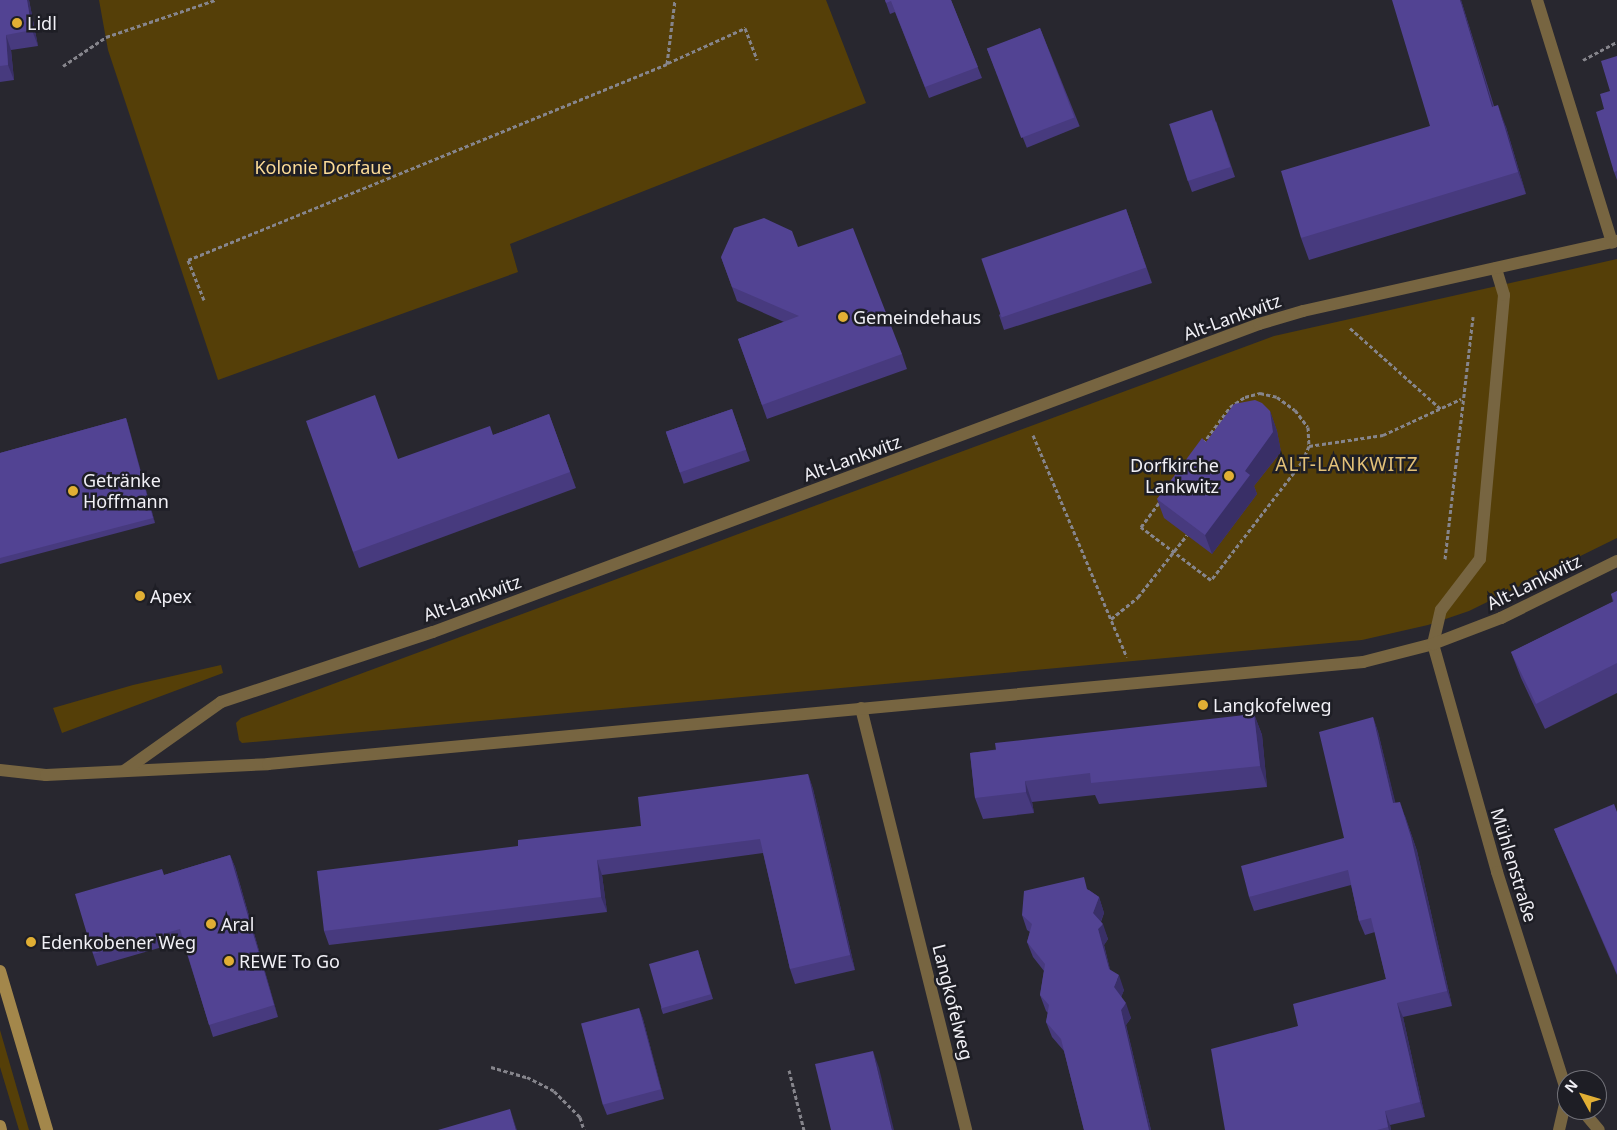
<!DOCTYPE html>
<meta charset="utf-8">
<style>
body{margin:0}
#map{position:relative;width:1617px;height:1130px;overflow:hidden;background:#28272f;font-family:"Noto Sans",sans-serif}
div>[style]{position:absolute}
.green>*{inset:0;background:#553f08}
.path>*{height:3px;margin-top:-1.5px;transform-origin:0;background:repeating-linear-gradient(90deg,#86858c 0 4px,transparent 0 6.5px)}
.lane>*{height:12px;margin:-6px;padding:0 6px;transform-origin:6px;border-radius:6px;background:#776541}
.street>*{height:12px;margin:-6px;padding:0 6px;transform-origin:6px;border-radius:6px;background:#776541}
.secondary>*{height:12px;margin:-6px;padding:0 6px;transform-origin:6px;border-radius:6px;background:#a3874b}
.wall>*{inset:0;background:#473a7e;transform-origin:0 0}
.shaded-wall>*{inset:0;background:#392f67}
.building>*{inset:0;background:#524393;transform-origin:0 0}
.dots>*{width:14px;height:14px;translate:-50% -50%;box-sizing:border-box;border:2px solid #1e1e25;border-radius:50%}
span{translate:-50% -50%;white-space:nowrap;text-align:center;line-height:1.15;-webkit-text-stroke:5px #1e1e25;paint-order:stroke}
.poi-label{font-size:18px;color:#f1f0f6}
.left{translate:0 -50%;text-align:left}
.right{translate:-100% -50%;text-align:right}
.park-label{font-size:18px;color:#fddc97}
.street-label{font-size:18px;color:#f1f0f6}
.neighbourhood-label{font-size:19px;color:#e3c178;letter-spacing:1px}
.north{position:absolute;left:1557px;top:1070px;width:50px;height:50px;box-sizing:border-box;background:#1e1e25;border:1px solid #727279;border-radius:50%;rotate:309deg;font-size:14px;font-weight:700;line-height:20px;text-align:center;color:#f1f0f6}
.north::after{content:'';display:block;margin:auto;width:18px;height:22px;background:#e1af34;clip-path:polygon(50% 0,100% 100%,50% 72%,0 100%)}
</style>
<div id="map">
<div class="green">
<i style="clip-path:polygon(99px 0,826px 0,866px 103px,510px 244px,518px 272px,218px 380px,108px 50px)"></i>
<i style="clip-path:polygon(1617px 259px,1617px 538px,1469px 611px,1428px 625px,1362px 640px,242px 743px,239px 740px,236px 723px,241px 718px,1274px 336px)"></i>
<i style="clip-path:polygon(221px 665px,223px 673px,62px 733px,53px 708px,133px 685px)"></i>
<i style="clip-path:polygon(0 1030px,29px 1130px,19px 1130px,0 1067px)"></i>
</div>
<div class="path">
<i style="left:1583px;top:60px;width:38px;rotate:-28deg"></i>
<i style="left:668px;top:63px;width:85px;rotate:-24.4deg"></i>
<i style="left:745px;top:28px;width:34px;rotate:69deg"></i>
<i style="left:63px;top:66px;width:52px;rotate:-34deg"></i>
<i style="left:106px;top:37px;width:115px;rotate:-18.7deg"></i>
<i style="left:204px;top:300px;width:43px;rotate:-111.8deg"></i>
<i style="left:188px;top:260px;width:518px;rotate:-22.25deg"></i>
<i style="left:667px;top:64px;width:64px;rotate:-82.9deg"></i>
<i style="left:1350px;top:328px;width:122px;rotate:41.7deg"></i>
<i style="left:1260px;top:393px;width:17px;rotate:13deg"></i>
<i style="left:1277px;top:397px;width:22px;rotate:36deg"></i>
<i style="left:1295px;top:410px;width:21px;rotate:53deg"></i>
<i style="left:1308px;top:427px;width:19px;rotate:87deg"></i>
<i style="left:1309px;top:446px;width:17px;rotate:114deg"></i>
<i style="left:1302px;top:462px;width:149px;rotate:127.6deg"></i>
<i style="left:1211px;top:580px;width:88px;rotate:-142.9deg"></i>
<i style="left:1141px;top:527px;width:149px;rotate:-53.4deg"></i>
<i style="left:1230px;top:407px;width:18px;rotate:-34deg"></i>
<i style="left:1245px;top:397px;width:16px;rotate:-15deg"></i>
<i style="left:1033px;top:435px;width:241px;rotate:67.1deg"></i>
<i style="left:1309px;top:446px;width:75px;rotate:-8.5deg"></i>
<i style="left:1383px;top:435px;width:86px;rotate:-24.8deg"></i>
<i style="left:1445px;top:559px;width:244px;rotate:-83.4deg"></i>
<i style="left:1111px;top:619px;width:35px;rotate:-39deg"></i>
<i style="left:1138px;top:597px;width:79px;rotate:-51.7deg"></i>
<i style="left:491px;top:1067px;width:37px;rotate:16deg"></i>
<i style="left:527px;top:1077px;width:30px;rotate:27deg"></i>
<i style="left:554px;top:1091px;width:37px;rotate:45deg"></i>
<i style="left:580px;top:1117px;width:14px;rotate:73deg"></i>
<i style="left:789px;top:1070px;width:62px;rotate:76deg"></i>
</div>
<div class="lane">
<i style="left:1537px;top:0;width:254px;rotate:72.8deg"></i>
<i style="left:1433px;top:644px;width:35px;rotate:-77deg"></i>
<i style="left:1441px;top:610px;width:64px;rotate:-52.6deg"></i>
<i style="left:1480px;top:559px;width:265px;rotate:-84.8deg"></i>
<i style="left:1504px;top:295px;width:28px;rotate:-107deg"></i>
</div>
<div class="street">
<i style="left:1433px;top:644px;width:237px;rotate:74.3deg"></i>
<i style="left:1497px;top:872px;width:232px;rotate:72.4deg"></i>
<i style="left:861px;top:708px;width:435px;rotate:76deg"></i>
<i style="left:0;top:770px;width:46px;rotate:6.2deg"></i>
<i style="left:46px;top:775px;width:222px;rotate:-2.8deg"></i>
<i style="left:268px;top:764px;width:1100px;rotate:-5.32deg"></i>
<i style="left:1363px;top:662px;width:72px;rotate:-14.4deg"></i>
<i style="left:1433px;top:644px;width:73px;rotate:-20.9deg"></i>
<i style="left:1501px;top:618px;width:129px;rotate:-26.2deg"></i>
<i style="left:124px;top:771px;width:119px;rotate:-35.4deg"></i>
<i style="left:221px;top:702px;width:223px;rotate:-18.3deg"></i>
<i style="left:433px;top:632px;width:882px;rotate:-20.45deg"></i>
<i style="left:1259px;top:324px;width:46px;rotate:-16.5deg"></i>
<i style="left:1303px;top:311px;width:322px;rotate:-12.6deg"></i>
<i style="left:1582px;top:1110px;width:26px;rotate:50deg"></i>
<i style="left:1559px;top:1130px;width:37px;rotate:-77deg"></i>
</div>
<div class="secondary">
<i style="left:0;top:971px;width:166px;rotate:73.5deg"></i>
<i style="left:0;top:1126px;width:4px;rotate:76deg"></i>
</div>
<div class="wall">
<i style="clip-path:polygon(0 0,29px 0,38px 46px,11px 50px,14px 80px,0 82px)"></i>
<i style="clip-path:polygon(885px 0,951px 0,982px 78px,929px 98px,895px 12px,890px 14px)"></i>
<i style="clip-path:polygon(1461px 0,1494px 106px,1506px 127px,1526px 194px,1309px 260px,1301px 238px,1430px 126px)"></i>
<i style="left:1040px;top:28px;width:106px;height:57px;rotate:68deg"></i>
<i style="clip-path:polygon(1617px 56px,1617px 180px,1614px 172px,1604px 109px,1610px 91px)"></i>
<i style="clip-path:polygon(1216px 121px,1235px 177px,1192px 192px,1188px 181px)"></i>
<i style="clip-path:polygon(1126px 209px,1152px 283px,1004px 330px,999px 315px)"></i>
<i style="clip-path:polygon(721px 257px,902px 354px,907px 369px,767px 419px,738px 339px,784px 322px,737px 301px)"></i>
<i style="left:732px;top:409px;width:55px;height:70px;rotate:71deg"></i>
<i style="clip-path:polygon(1270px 411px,1277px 431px,1281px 452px,1254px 486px,1257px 494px,1212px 554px,1164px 518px,1157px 499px,1206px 442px)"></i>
<i style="clip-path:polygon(549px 414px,576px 488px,359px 568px,353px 552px,493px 435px)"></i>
<i style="clip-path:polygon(126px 418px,155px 523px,0 564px,0 453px)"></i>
<i style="clip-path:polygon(1617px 591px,1617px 693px,1545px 729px,1521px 678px,1511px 652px,1613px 602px,1611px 594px)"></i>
<i style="clip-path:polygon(1254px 714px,1262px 735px,1267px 787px,1099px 804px,1095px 795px,1032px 802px,1034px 813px,983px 819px,975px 798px,970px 753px)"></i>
<i style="clip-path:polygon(1373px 717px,1378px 732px,1395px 803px,1405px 816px,1417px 851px,1452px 1006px,1403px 1017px,1425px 1117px,1390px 1125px,1391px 1130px,1225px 1130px,1298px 1026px,1386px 979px,1375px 932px,1365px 935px,1359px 921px,1351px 885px,1254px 911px,1249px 897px,1344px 838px)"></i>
<i style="clip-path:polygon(808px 774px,813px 789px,855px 970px,795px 984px,790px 969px,763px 853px,602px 875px,607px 912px,329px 945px,324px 931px,518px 846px,641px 826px)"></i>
<i style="clip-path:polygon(1617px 812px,1617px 975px,1559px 841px,1554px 829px)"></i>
<i style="clip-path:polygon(230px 855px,235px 867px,278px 1017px,213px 1037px,183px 941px,97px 966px,93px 954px,164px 875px)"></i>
<i style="clip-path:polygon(1089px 890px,1099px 897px,1104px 913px,1101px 922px,1108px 939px,1104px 945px,1110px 970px,1124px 990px,1121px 997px,1131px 1018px,1126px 1025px,1151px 1130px,1084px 1130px,1064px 1051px,1052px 1037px,1046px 1022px,1048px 1013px,1046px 1011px,1040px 995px,1044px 971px,1033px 957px,1027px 942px,1030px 932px,1027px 930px,1022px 915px)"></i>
<i style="clip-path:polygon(698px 950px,713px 999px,663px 1014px,661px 1008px)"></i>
<i style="clip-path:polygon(639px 1008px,643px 1019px,664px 1099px,607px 1115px,603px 1105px)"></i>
</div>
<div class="shaded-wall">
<i style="clip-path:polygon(27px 0,29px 0,38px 46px,32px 30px)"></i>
<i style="clip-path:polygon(1460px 0,1461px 0,1500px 129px,1492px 107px)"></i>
<i style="clip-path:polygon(6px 35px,11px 50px,14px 80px,8px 65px)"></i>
<i style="clip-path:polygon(1498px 105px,1506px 127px,1526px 194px,1518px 172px)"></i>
<i style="clip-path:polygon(1270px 411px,1277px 431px,1281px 452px,1254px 486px,1257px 494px,1212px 554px,1205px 535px,1245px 471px)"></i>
<i style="clip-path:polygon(126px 418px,128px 424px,155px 523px,153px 518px)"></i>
<i style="clip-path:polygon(1254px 714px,1262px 735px,1267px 787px,1260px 766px)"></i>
<i style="clip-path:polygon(1373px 717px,1378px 732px,1399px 817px,1393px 803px)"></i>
<i style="clip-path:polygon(808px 774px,813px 789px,855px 970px,850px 955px)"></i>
<i style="clip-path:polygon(1025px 781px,1032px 802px,1034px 813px,1026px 792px)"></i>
<i style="clip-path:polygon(1400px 802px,1417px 851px,1452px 1006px,1447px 991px)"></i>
<i style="clip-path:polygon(230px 855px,235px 867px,278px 1017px,274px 1005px)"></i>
<i style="clip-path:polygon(597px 860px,602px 875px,607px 912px,601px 897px)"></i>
<i style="clip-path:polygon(1099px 897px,1104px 913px,1098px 928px,1093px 913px)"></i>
<i style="clip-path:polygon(1103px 924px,1108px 939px,1104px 945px,1114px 985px,1109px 969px,1098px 929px)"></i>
<i style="clip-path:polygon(1119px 975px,1124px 990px,1119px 1003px,1114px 987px)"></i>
<i style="clip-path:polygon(1126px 1003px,1131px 1018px,1126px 1025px,1151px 1130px,1149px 1130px,1121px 1010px)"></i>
<i style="clip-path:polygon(1397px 1003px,1403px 1017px,1425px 1117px,1420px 1102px)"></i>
<i style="clip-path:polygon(639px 1008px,643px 1019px,664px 1099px,661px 1089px)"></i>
<i style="clip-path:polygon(873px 1051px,879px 1068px,894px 1130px,892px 1130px)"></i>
<i style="clip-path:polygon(510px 1109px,517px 1130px,516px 1130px)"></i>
<i style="clip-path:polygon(1385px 1111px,1390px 1125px,1391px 1130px,1389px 1130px,1388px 1127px)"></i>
</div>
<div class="building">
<i style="clip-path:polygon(0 0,27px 0,32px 30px,6px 35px,8px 65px,0 66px)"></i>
<i style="clip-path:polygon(885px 0,951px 0,978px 67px,925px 87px,891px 1px,886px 3px)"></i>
<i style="clip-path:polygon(1392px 0,1460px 0,1492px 107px,1498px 105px,1518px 172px,1301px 238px,1281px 171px,1430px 126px)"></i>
<i style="left:1040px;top:28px;width:96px;height:57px;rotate:69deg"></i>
<i style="clip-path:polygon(1617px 56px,1617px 171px,1614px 172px,1596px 112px,1604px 109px,1600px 94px,1610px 91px,1601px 61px)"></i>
<i style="left:1212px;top:110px;width:60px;height:45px;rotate:72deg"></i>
<i style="left:1126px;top:209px;width:62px;height:153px;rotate:71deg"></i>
<i style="clip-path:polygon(764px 218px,792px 231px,798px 247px,853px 228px,902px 354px,762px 405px,738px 339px,799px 316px,732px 287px,721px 257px,734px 228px)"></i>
<i style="clip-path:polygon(375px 395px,398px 459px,490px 426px,493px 435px,549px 414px,570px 472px,353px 552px,306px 421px)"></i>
<i style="clip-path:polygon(1255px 400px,1262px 403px,1270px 411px,1273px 432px,1245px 471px,1250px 475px,1205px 535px,1157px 499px,1202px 438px,1206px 442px,1234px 404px)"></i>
<i style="left:732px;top:409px;width:43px;height:70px;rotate:71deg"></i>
<i style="clip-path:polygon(126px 418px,153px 518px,0 558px,0 453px)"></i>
<i style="clip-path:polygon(1617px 591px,1617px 663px,1536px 704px,1511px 652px,1614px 601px,1611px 594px)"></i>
<i style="clip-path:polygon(1254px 714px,1260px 766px,1091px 783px,1090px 773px,1025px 781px,1026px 792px,975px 798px,970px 753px,996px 750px,995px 743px)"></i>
<i style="clip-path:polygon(1373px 717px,1393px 803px,1400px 802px,1411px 837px,1447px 991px,1397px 1003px,1420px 1102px,1385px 1111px,1388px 1127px,1377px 1130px,1225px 1130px,1211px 1049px,1298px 1026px,1293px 1004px,1386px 979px,1371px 918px,1359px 921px,1348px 870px,1249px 897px,1241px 866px,1344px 838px,1319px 732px)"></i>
<i style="clip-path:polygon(808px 774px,850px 955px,790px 969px,760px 839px,597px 860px,601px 897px,324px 931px,317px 871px,518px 846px,518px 840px,641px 826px,638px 797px)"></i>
<i style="clip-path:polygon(1614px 804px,1617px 812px,1617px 973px,1554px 829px)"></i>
<i style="clip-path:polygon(230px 855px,274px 1005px,209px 1025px,180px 929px,93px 954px,75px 894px,162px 869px,164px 875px)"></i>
<i style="clip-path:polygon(1084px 877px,1087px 889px,1099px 897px,1093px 913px,1103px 924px,1098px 929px,1109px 969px,1119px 975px,1114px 987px,1126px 1003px,1121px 1010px,1149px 1130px,1084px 1130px,1061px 1039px,1046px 1022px,1049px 1005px,1040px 995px,1045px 964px,1027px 942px,1032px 924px,1022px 915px,1024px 891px)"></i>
<i style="left:698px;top:950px;width:46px;height:51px;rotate:74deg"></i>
<i style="left:639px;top:1008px;width:84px;height:60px;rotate:75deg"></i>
<i style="clip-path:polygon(873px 1051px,892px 1130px,831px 1130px,815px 1064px)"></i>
<i style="clip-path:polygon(510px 1109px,516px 1130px,438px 1130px)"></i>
</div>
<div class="dots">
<i style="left:17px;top:23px;background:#e1af34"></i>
<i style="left:843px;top:317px;background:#e1af34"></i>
<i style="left:1229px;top:476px;background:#e1af34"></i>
<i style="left:73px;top:491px;background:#e1af34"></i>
<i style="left:140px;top:596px;background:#e1af34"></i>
<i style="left:1203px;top:705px;background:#e1af34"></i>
<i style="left:211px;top:924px;background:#e1af34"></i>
<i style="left:31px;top:942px;background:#e1af34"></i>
<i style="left:229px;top:961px;background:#e1af34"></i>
</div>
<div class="poi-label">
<span class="left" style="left:27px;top:23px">Lidl</span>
<span class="left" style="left:853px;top:317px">Gemeindehaus</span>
<span class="right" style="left:1219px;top:476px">Dorfkirche<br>Lankwitz</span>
<span class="left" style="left:83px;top:491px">Getränke<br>Hoffmann</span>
<span class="left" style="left:150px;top:596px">Apex</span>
<span class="left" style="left:1213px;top:705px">Langkofelweg</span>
<span class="left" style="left:221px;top:924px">Aral</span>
<span class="left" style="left:41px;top:942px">Edenkobener Weg</span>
<span class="left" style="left:239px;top:961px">REWE To Go</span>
</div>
<div class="park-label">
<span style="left:323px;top:167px">Kolonie Dorfaue</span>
</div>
<div class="street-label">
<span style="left:1232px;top:317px;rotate:-20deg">Alt-Lankwitz</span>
<span style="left:852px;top:458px;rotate:-20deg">Alt-Lankwitz</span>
<span style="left:1534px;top:582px;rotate:-26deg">Alt-Lankwitz</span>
<span style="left:472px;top:598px;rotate:-20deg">Alt-Lankwitz</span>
<span style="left:1514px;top:865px;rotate:73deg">Mühlenstraße</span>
<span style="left:953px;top:1002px;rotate:76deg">Langkofelweg</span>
</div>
<div class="neighbourhood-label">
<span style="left:1347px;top:465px">ALT-LANKWITZ</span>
</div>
<div class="north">N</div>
</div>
